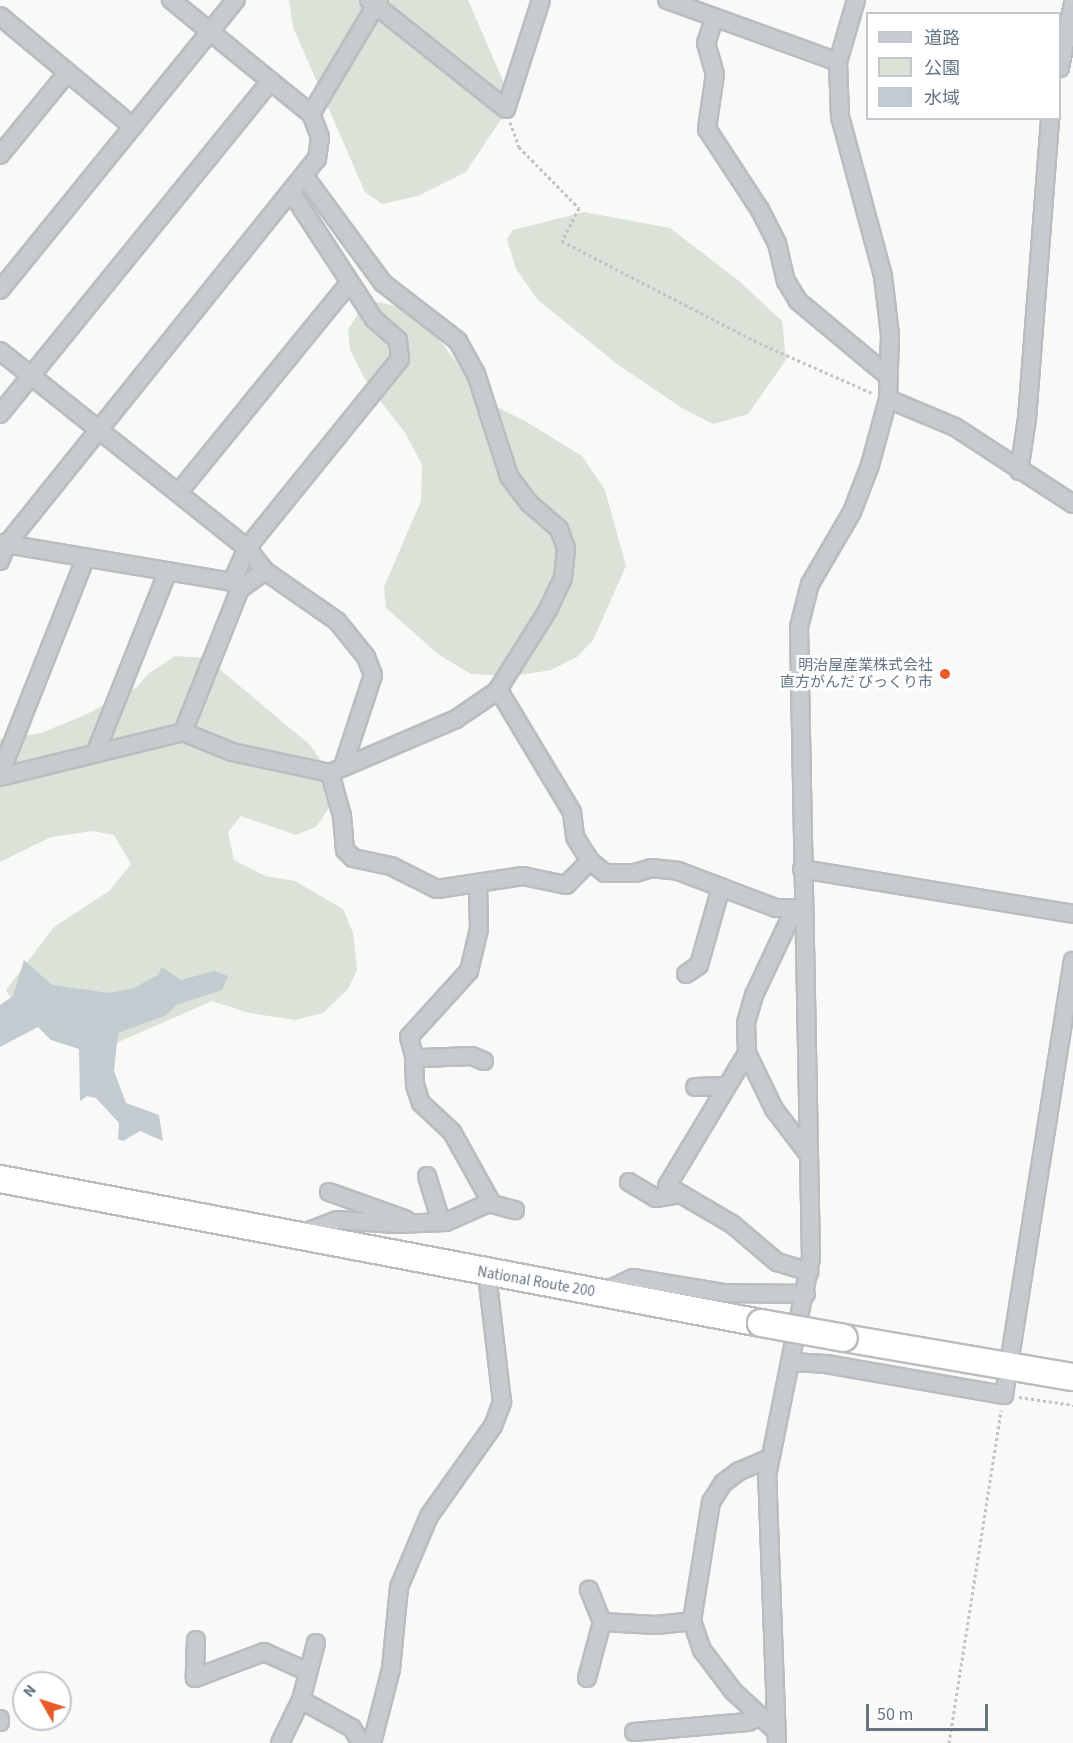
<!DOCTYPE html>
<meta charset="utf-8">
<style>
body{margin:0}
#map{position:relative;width:1073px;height:1743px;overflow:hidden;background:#f9f9f7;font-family:"Source Sans 3","Noto Sans JP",sans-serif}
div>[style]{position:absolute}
.green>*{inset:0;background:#dbe2d8}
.water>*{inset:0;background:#c2cbd0}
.path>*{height:3px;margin-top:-1.5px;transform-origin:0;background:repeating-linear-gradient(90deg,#c1c3c5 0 3px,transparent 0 6px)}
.roads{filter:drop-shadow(2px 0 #babdc0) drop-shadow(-2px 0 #babdc0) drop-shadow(0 2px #babdc0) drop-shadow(0 -2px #babdc0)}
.minor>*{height:16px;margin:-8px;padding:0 8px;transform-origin:8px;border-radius:8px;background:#c7cbce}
.highway>*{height:26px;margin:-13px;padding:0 13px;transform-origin:13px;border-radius:13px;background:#fff}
.bridges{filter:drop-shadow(2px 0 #babdc0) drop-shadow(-2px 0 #babdc0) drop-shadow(0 2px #babdc0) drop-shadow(0 -2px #babdc0)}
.highway-bridge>*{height:26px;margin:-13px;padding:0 13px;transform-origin:13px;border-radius:13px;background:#fff}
.dots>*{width:16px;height:16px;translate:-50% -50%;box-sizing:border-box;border:3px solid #fff;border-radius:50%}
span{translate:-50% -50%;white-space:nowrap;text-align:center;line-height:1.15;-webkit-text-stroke:6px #fff;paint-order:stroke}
.poi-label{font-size:15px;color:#647483}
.right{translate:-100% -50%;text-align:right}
.street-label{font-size:15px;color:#647483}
.legend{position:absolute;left:866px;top:12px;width:195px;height:108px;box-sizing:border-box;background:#fff;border:2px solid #c1c7cd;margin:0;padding:8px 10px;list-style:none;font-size:18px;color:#647483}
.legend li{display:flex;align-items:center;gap:12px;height:30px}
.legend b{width:30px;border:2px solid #c1c7cd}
.north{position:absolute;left:12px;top:1671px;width:60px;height:60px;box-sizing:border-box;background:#fff;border:2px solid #c1c7cd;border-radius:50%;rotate:309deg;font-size:16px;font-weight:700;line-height:24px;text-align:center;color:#647483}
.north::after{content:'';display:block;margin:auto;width:21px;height:27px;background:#e85a28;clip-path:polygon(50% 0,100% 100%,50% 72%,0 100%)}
.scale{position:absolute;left:866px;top:1704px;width:122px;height:27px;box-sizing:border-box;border:3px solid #647483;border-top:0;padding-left:8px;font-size:18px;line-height:21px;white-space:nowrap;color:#647483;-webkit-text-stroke:4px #fff;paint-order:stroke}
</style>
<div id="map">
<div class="green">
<i style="clip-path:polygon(289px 0,468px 0,504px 83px,504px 115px,466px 172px,418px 196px,382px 204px,365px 192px,293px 27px)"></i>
<i style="clip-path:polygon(584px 212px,670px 228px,739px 281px,782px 321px,786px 360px,748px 414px,713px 424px,682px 408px,617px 364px,538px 300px,516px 269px,507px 239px,513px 230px)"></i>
<i style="clip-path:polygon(378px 302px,405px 308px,433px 331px,485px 401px,525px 421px,582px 456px,605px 490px,626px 566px,593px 640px,577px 657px,551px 670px,514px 676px,471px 674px,438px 654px,386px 608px,384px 587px,421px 501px,422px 465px,406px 434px,368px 385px,350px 350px,348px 329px,359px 313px)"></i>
<i style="clip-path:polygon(175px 656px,206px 658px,310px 745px,326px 768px,329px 808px,316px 827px,296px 835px,241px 816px,228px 832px,234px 860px,265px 876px,295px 881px,343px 909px,353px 933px,357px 970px,348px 989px,323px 1013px,295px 1020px,249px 1013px,212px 1001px,105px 1048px,59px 1039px,19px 1013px,6px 990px,54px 927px,109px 891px,131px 864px,114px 835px,93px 831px,51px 837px,0 862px,0 739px,41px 733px,87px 714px,136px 688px,148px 674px)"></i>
</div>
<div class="water">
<i style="clip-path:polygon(24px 960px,52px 985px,109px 993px,134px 988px,158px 975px,162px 967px,181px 980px,214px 971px,228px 976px,222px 990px,176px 1005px,166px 1015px,118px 1033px,114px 1071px,126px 1103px,159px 1115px,163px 1141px,140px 1131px,123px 1141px,118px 1139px,119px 1123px,96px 1098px,87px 1096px,80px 1101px,79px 1049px,51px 1040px,38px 1027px,0 1047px,0 1005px,13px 996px)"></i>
</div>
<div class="path">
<i style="left:510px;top:122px;width:27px;rotate:70deg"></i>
<i style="left:519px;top:147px;width:86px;rotate:45.5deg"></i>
<i style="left:579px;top:208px;width:37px;rotate:117deg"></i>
<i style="left:562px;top:241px;width:222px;rotate:27.4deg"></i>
<i style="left:759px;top:343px;width:124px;rotate:23.9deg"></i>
<i style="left:1019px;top:1397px;width:55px;rotate:8.4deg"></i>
<i style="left:949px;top:1743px;width:337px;rotate:-81.1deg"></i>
</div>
<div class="roads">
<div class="minor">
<i style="left:369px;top:0;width:175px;rotate:38.5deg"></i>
<i style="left:506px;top:109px;width:114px;rotate:-72.2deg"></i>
<i style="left:667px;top:0;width:182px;rotate:19.9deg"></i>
<i style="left:0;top:16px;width:172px;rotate:39.8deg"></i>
<i style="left:714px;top:19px;width:25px;rotate:108deg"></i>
<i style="left:706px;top:43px;width:32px;rotate:74deg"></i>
<i style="left:715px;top:74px;width:56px;rotate:98.3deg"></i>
<i style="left:707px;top:129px;width:97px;rotate:56.8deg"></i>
<i style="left:760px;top:210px;width:37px;rotate:63deg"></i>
<i style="left:777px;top:243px;width:39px;rotate:77deg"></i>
<i style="left:786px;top:281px;width:23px;rotate:59deg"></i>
<i style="left:798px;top:301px;width:117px;rotate:39.8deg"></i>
<i style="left:1060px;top:68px;width:66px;rotate:-78.7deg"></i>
<i style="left:311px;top:114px;width:133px;rotate:-59.2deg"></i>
<i style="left:0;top:155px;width:107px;rotate:-50.7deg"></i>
<i style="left:0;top:290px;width:374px;rotate:-50.9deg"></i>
<i style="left:0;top:351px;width:316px;rotate:38.6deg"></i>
<i style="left:247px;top:548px;width:37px;rotate:114deg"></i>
<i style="left:888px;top:399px;width:73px;rotate:22.7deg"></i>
<i style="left:955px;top:427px;width:141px;rotate:33.1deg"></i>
<i style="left:0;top:414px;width:429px;rotate:-50.9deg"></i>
<i style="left:1019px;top:471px;width:53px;rotate:-81.3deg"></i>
<i style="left:1027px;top:419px;width:302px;rotate:-85.6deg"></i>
<i style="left:178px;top:493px;width:271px;rotate:-50.8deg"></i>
<i style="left:0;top:543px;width:235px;rotate:9.5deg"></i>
<i style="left:232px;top:582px;width:9px;rotate:41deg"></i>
<i style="left:0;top:561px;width:18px;rotate:-68deg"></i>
<i style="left:7px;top:544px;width:494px;rotate:-51.2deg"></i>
<i style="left:317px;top:159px;width:22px;rotate:-82deg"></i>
<i style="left:320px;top:137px;width:25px;rotate:-111deg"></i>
<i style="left:311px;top:114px;width:181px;rotate:-140.8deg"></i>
<i style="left:265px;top:571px;width:29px;rotate:-128deg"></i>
<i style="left:247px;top:548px;width:243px;rotate:-51deg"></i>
<i style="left:400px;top:359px;width:19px;rotate:-96deg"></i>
<i style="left:398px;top:340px;width:32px;rotate:-139deg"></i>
<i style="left:374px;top:319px;width:150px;rotate:-123.1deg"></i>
<i style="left:498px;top:689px;width:144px;rotate:59deg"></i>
<i style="left:572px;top:812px;width:25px;rotate:83deg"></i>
<i style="left:575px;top:837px;width:28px;rotate:58deg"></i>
<i style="left:590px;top:861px;width:19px;rotate:39deg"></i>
<i style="left:605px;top:873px;width:30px"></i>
<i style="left:635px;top:873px;width:17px;rotate:-17deg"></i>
<i style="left:651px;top:868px;width:27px;rotate:6deg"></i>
<i style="left:678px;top:871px;width:105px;rotate:20.7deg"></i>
<i style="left:776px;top:908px;width:26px"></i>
<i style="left:183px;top:732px;width:53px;rotate:22.2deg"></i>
<i style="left:232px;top:752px;width:100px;rotate:12.1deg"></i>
<i style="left:330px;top:773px;width:137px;rotate:-23.2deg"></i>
<i style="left:456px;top:719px;width:50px;rotate:-34.3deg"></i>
<i style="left:497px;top:691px;width:96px;rotate:-57.8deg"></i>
<i style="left:548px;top:610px;width:35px;rotate:-65deg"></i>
<i style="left:563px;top:578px;width:30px;rotate:-84deg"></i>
<i style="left:566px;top:548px;width:20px;rotate:-110deg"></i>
<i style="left:559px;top:529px;width:40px;rotate:-139deg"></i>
<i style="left:529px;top:503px;width:34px;rotate:-127deg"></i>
<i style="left:509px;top:476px;width:107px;rotate:-107.9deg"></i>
<i style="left:476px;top:374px;width:38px;rotate:-119deg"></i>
<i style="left:458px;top:341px;width:95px;rotate:-142.3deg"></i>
<i style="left:383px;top:283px;width:132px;rotate:-126.3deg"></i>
<i style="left:95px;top:754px;width:197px;rotate:-68.3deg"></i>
<i style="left:330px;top:773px;width:45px;rotate:74.4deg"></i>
<i style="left:342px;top:816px;width:34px;rotate:85deg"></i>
<i style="left:345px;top:850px;width:11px;rotate:45deg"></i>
<i style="left:353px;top:858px;width:39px;rotate:12deg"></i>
<i style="left:391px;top:866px;width:51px;rotate:26.6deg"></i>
<i style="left:437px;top:889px;width:87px;rotate:-8.6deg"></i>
<i style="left:523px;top:876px;width:44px;rotate:11.8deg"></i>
<i style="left:566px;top:885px;width:34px;rotate:-45deg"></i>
<i style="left:0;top:774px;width:233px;rotate:-68.4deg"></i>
<i style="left:0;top:777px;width:188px;rotate:-13.8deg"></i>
<i style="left:183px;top:732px;width:154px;rotate:-68.3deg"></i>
<i style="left:240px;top:589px;width:31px;rotate:-36deg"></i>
<i style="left:265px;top:571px;width:88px;rotate:34.8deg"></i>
<i style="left:337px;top:621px;width:46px;rotate:51.1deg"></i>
<i style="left:366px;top:657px;width:19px;rotate:69deg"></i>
<i style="left:373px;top:675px;width:96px;rotate:108.2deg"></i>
<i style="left:802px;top:869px;width:275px;rotate:9.4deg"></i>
<i style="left:478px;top:885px;width:44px;rotate:88.7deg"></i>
<i style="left:479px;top:929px;width:43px;rotate:103.4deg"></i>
<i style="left:469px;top:971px;width:89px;rotate:132.3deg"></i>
<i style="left:409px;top:1037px;width:20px;rotate:75deg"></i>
<i style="left:414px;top:1056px;width:7px;rotate:16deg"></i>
<i style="left:421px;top:1058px;width:51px;rotate:-2.2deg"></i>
<i style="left:472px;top:1056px;width:13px;rotate:23deg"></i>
<i style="left:795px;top:908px;width:96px;rotate:115.2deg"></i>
<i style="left:754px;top:995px;width:29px;rotate:106deg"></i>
<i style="left:746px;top:1023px;width:30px;rotate:88deg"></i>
<i style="left:747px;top:1053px;width:62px;rotate:64.3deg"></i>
<i style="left:774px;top:1109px;width:58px;rotate:52.7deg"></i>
<i style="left:686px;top:974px;width:16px;rotate:-35deg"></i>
<i style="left:699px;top:965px;width:81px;rotate:-74.2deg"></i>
<i style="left:747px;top:1053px;width:155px;rotate:121deg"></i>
<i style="left:667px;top:1186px;width:75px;rotate:30.3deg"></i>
<i style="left:732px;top:1224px;width:59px;rotate:40.2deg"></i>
<i style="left:777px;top:1262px;width:34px;rotate:17deg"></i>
<i style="left:414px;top:1056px;width:29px;rotate:88deg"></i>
<i style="left:415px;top:1085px;width:19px;rotate:72deg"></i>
<i style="left:421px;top:1103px;width:42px;rotate:43.1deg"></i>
<i style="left:452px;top:1132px;width:82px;rotate:60.9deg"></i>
<i style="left:492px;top:1204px;width:24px;rotate:15deg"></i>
<i style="left:695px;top:1087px;width:32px;rotate:-2deg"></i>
<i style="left:427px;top:1176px;width:48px;rotate:73.1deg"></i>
<i style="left:629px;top:1182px;width:31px;rotate:31deg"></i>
<i style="left:656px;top:1198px;width:25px;rotate:-9deg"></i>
<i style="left:329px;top:1192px;width:81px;rotate:19.6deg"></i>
<i style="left:298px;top:1235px;width:42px;rotate:-21deg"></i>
<i style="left:337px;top:1220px;width:59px;rotate:3.9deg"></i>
<i style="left:396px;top:1224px;width:50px;rotate:-2.3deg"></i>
<i style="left:446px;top:1222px;width:49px;rotate:-24deg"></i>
<i style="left:602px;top:1293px;width:34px;rotate:-26deg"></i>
<i style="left:633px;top:1278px;width:93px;rotate:9.3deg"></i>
<i style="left:725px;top:1293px;width:81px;rotate:0.7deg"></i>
<i style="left:1011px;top:1351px;width:395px;rotate:-81deg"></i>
<i style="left:790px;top:1362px;width:36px;rotate:3deg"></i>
<i style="left:826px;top:1364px;width:181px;rotate:9.9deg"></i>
<i style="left:1004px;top:1395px;width:12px;rotate:-81deg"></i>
<i style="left:770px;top:1458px;width:34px;rotate:157deg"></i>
<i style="left:739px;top:1471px;width:20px;rotate:143deg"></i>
<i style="left:723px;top:1483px;width:22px;rotate:122deg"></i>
<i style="left:711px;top:1502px;width:121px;rotate:99.1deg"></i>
<i style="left:692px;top:1621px;width:31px;rotate:71deg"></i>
<i style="left:702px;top:1650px;width:51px;rotate:52.9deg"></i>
<i style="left:733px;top:1691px;width:59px;rotate:42.9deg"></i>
<i style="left:602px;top:1622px;width:54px;rotate:3.2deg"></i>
<i style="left:656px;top:1625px;width:36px;rotate:-6deg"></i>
<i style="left:196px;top:1640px;width:38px;rotate:92deg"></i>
<i style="left:195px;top:1678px;width:74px;rotate:-20.6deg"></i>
<i style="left:264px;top:1652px;width:48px;rotate:24.4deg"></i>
<i style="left:587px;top:1678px;width:58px;rotate:-75deg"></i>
<i style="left:602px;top:1622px;width:35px;rotate:-112deg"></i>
<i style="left:301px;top:1700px;width:59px;rotate:-75.3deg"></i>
<i style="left:0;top:1719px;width:3px;rotate:90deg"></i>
<i style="left:634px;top:1732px;width:114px;rotate:-5deg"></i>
<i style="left:748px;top:1722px;width:13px;rotate:-27deg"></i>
<i style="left:280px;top:1743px;width:48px;rotate:-64deg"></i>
<i style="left:301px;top:1700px;width:58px;rotate:28.8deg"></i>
<i style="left:352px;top:1728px;width:17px;rotate:59deg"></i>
<i style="left:372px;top:1743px;width:76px;rotate:-75.6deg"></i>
<i style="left:391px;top:1669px;width:82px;rotate:-84.4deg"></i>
<i style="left:399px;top:1587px;width:77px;rotate:-67.1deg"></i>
<i style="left:429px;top:1516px;width:110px;rotate:-54.6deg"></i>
<i style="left:493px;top:1426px;width:26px;rotate:-69deg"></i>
<i style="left:502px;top:1402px;width:129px;rotate:-96.7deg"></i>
<i style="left:777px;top:1743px;width:267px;rotate:-92.1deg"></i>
<i style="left:767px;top:1476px;width:222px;rotate:-78.6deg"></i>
<i style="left:811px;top:1258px;width:631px;rotate:-91.09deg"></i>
<i style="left:799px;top:627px;width:44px;rotate:-75.7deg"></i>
<i style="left:810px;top:584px;width:83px;rotate:-59.7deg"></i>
<i style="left:852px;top:512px;width:50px;rotate:-69deg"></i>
<i style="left:870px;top:465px;width:68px;rotate:-74.7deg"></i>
<i style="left:888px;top:399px;width:64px;rotate:-88.2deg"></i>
<i style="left:890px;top:335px;width:59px;rotate:-96.8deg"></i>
<i style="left:883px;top:276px;width:165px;rotate:-105.1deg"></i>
<i style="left:840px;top:117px;width:55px;rotate:-92.1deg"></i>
<i style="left:838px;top:62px;width:65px;rotate:-73.8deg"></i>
</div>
<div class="highway">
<i style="left:0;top:1179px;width:775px;rotate:10.72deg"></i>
<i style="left:844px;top:1338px;width:232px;rotate:9.7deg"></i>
</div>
</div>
<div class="bridges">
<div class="highway-bridge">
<i style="left:761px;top:1323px;width:84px;rotate:10.2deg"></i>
</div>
</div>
<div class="dots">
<i style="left:945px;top:674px;background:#e85a28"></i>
</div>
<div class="poi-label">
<span class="right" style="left:933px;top:674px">明治屋産業株式会社<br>直方がんだ びっくり市</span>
</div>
<div class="street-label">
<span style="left:536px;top:1282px;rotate:10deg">National Route 200</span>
</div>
<ul class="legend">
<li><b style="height:8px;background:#c7cbce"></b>道路</li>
<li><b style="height:16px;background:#dbe2d8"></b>公園</li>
<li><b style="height:16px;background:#c2cbd0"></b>水域</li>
</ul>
<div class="north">N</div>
<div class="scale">50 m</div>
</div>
